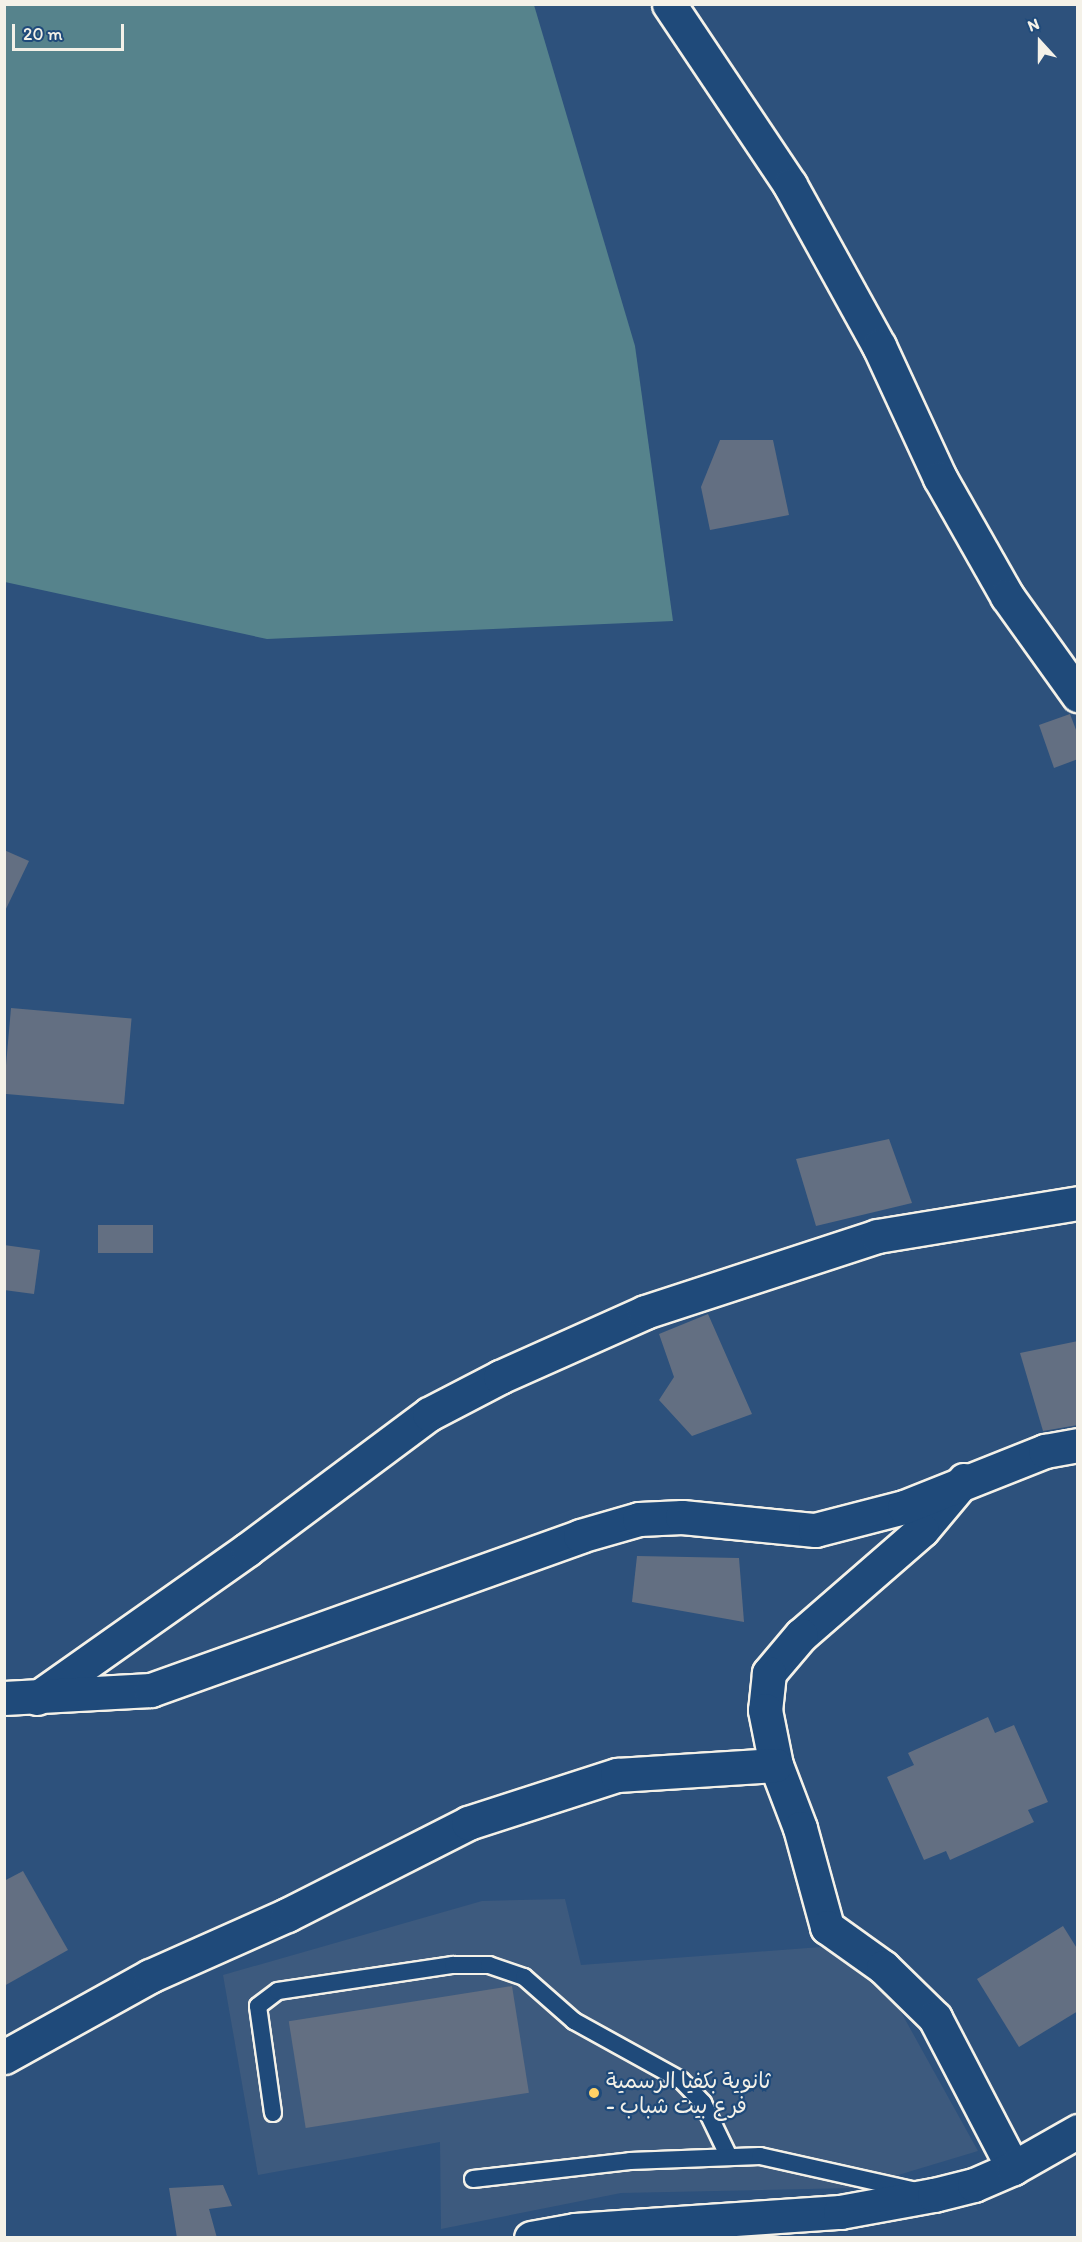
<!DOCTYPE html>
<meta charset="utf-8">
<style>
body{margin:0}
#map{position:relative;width:1082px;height:2242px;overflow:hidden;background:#2d517c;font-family:Itim,"Playpen Sans Arabic",sans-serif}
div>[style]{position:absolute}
.built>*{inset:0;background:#3d5a7e}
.green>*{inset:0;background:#56838c}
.building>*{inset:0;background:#636f82;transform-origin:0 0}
.roads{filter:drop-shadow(2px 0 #f4f1e8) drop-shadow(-2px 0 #f4f1e8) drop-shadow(0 2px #f4f1e8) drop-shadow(0 -2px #f4f1e8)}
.lane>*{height:16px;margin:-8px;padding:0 8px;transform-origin:8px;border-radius:8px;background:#1f4a7a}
.street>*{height:33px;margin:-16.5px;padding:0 16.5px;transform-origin:16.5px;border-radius:16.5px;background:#1f4a7a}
.secondary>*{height:33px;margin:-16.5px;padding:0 16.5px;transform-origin:16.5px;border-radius:16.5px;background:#1f4a7a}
.dots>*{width:16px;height:16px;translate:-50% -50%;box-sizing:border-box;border:3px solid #1f4a7a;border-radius:50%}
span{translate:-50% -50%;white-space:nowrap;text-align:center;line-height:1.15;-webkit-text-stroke:4.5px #1f4a7a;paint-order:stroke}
.poi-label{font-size:22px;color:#f4f1e8}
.left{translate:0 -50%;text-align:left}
.frame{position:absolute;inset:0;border:6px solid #f4f1e8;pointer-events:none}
.north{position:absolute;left:1010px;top:12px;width:60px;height:60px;-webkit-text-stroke:4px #1f4a7a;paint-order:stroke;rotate:339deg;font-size:16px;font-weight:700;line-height:24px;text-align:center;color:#f4f1e8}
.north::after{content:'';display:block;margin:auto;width:21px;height:27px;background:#f4f1e8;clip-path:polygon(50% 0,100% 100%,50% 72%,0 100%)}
.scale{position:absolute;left:12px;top:24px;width:112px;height:27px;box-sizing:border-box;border:3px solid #f4f1e8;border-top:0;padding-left:8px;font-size:18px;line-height:21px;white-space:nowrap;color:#f4f1e8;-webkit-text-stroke:4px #1f4a7a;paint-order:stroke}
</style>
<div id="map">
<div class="built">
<i style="clip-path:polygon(565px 1899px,581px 1965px,821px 1947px,863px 1970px,891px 1994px,978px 2151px,855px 2188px,621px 2193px,441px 2229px,440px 2142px,258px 2175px,223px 1975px,482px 1901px)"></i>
</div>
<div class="green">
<i style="clip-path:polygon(5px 4px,534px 5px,635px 346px,673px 621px,267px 639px,5px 582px)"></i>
</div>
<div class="building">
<i style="clip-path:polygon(720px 440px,773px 440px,789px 515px,710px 530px,701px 487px)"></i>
<i style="clip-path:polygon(1070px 714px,1078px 735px,1078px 759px,1054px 768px,1039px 725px)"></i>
<i style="clip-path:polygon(4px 850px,29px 861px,4px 913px)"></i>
<i style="left:11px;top:1008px;width:121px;height:86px;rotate:5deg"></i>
<i style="clip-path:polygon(889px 1139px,912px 1203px,816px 1226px,796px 1159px)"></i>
<i style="left:98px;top:1225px;width:55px;height:28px"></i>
<i style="clip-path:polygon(4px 1245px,40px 1250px,34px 1294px,4px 1290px)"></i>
<i style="clip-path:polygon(708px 1314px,752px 1414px,692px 1436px,659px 1400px,674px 1377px,659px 1334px)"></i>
<i style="clip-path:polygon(1078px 1341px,1078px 1425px,1043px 1431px,1020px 1353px)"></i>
<i style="clip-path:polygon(637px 1556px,739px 1558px,744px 1622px,632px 1602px)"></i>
<i style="clip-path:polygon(988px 1717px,995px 1733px,1014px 1725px,1048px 1802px,1028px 1810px,1034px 1822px,950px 1860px,946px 1851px,924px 1860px,887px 1777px,914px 1765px,908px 1753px)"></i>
<i style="clip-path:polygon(23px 1871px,68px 1950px,4px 1986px,4px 1881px)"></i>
<i style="clip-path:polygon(1063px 1926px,1078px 1950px,1078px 2011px,1019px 2047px,977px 1979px)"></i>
<i style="left:512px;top:1986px;width:108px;height:226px;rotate:81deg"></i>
<i style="clip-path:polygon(223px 2185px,232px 2206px,209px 2209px,217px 2238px,177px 2238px,169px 2188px)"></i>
</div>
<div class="roads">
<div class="lane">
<i style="left:273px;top:2113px;width:108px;rotate:-98deg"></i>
<i style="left:258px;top:2006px;width:25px;rotate:-37deg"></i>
<i style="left:278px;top:1991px;width:177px;rotate:-8.5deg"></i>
<i style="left:453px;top:1965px;width:36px"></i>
<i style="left:489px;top:1965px;width:37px;rotate:19deg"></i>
<i style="left:524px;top:1977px;width:67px;rotate:41.3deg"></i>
<i style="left:574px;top:2021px;width:122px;rotate:28.9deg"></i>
<i style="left:681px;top:2080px;width:32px;rotate:46deg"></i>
<i style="left:703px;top:2103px;width:60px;rotate:64.3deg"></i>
<i style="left:473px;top:2179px;width:158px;rotate:-6.5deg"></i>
<i style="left:630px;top:2161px;width:130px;rotate:-2.2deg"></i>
<i style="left:760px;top:2156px;width:156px;rotate:12.6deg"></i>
</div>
<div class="street">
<i style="left:669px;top:4px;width:218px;rotate:56.2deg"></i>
<i style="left:790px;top:185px;width:184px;rotate:61.1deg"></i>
<i style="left:879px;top:346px;width:145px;rotate:65.2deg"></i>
<i style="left:940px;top:478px;width:136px;rotate:60.4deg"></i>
<i style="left:1007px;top:596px;width:122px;rotate:54.4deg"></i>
<i style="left:964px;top:1480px;width:65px;rotate:130deg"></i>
<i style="left:922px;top:1530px;width:160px;rotate:139deg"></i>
<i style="left:801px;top:1635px;width:50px;rotate:130.1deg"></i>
<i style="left:769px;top:1673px;width:37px;rotate:96deg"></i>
<i style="left:765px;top:1710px;width:56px;rotate:78.7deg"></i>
<i style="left:776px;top:1765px;width:67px;rotate:69.1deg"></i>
<i style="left:800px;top:1828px;width:103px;rotate:74.7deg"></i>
<i style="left:827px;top:1927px;width:69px;rotate:35.5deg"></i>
<i style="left:883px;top:1967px;width:73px;rotate:44.4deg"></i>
<i style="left:935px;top:2018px;width:169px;rotate:62.5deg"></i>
<i style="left:37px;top:1698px;width:258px;rotate:-35.2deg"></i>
<i style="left:248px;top:1549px;width:226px;rotate:-36.7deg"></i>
<i style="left:429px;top:1414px;width:80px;rotate:-27.5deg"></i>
<i style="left:500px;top:1377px;width:159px;rotate:-24.1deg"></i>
<i style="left:645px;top:1312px;width:244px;rotate:-18.1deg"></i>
<i style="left:877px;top:1236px;width:204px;rotate:-9.3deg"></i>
<i style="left:4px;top:2057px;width:167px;rotate:-29deg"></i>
<i style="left:150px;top:1976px;width:150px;rotate:-24deg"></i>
<i style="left:287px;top:1915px;width:203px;rotate:-26.9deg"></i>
<i style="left:468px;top:1823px;width:157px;rotate:-17.9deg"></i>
<i style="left:617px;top:1775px;width:159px;rotate:-3.6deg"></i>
</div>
<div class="secondary">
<i style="left:4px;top:1698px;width:147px;rotate:-3.1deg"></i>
<i style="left:151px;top:1690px;width:456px;rotate:-19.7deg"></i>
<i style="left:580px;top:1536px;width:61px;rotate:-16.1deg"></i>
<i style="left:639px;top:1519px;width:43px;rotate:-2.7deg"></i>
<i style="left:682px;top:1517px;width:134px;rotate:5.6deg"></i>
<i style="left:815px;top:1530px;width:92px;rotate:-14.5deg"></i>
<i style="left:904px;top:1507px;width:152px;rotate:-21.7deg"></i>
<i style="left:1045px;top:1451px;width:34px;rotate:-10deg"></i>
<i style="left:531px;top:2238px;width:45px;rotate:-10.3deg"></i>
<i style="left:575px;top:2230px;width:266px;rotate:-3.9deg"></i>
<i style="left:840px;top:2212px;width:96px;rotate:-10.3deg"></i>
<i style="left:934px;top:2195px;width:41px;rotate:-14deg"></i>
<i style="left:974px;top:2185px;width:43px;rotate:-23.6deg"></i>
<i style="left:1013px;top:2168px;width:75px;rotate:-29.6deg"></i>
</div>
</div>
<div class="dots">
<i style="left:594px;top:2093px;background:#ffd166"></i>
</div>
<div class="poi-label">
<span class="left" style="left:606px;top:2093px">ثانوية بكفيا الرسمية<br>- فرع بيت شباب</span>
</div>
<div class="frame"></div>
<div class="north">N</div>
<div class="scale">20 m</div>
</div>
